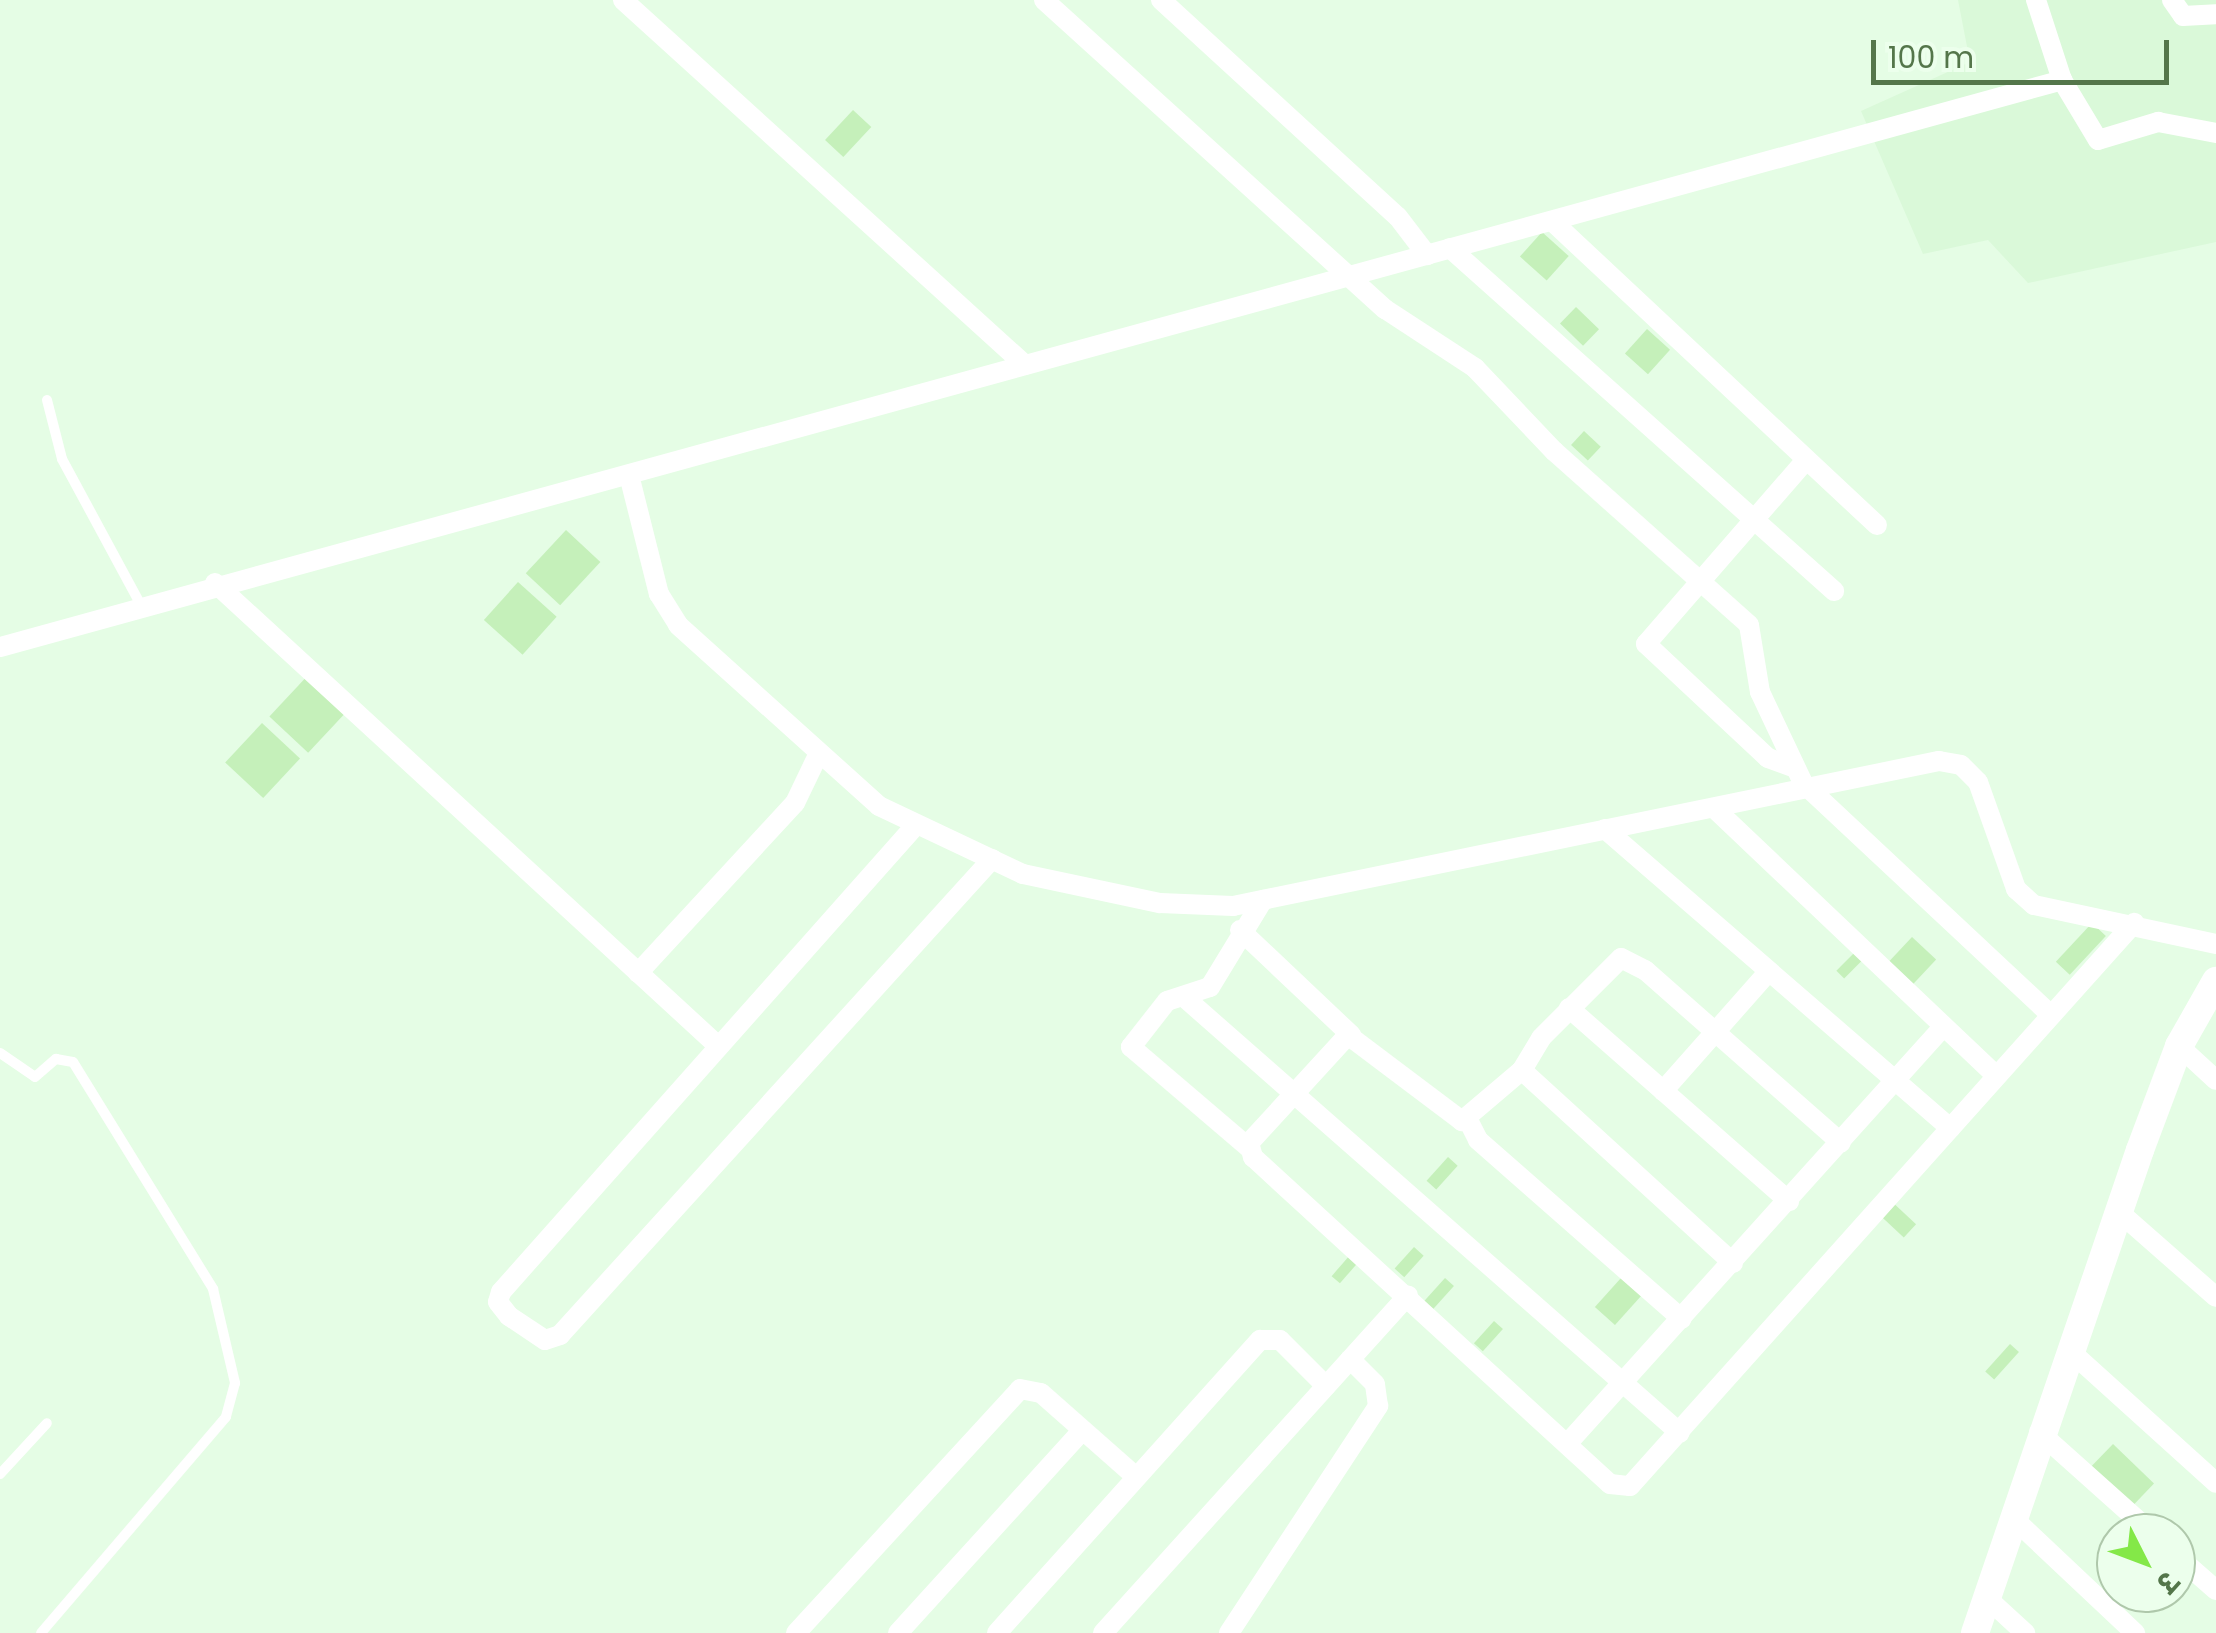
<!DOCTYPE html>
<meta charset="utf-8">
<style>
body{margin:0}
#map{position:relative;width:2216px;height:1633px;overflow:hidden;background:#e5fde5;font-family:Poppins,"Noto Sans Devanagari",sans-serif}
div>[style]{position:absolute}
.residential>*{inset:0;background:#daf9d9}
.building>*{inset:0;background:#c5f0ba;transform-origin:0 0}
.lane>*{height:10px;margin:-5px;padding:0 5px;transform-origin:5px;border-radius:5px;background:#fff}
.street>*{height:20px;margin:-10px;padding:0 10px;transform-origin:10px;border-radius:10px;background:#fff}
.secondary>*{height:28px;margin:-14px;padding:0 14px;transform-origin:14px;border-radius:14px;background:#fff}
span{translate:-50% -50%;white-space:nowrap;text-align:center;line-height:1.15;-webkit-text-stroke:10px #ecffec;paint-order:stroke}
.north{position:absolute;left:2096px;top:1513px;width:100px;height:100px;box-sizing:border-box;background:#ecffec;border:2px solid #afc8ab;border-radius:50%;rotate:132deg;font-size:28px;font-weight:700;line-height:40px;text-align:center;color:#54764a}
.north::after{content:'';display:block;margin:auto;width:35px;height:45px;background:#84e848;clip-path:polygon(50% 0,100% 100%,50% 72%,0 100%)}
.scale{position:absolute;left:1871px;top:40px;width:298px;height:45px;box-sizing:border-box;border:5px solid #54764a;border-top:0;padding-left:12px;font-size:30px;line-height:35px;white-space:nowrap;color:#54764a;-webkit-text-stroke:8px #ecffec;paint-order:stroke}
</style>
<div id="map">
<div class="residential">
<i style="clip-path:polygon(1958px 0,2216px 0,2216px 242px,2028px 283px,1988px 240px,1923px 254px,1861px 111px,1970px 62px)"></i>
</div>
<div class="building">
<i style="left:853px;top:110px;width:25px;height:41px;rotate:43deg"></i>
<i style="left:1542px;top:232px;width:36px;height:33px;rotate:42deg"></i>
<i style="left:1576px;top:307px;width:32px;height:23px;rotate:44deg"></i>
<i style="left:1647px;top:329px;width:31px;height:33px;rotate:42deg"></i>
<i style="left:1584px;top:431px;width:23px;height:19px;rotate:43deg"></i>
<i style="left:566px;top:530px;width:47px;height:59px;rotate:43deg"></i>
<i style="left:518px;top:582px;width:52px;height:51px;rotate:42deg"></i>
<i style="left:311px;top:672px;width:53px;height:61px;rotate:43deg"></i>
<i style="left:262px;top:723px;width:52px;height:54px;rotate:43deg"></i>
<i style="left:2092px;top:923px;width:19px;height:53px;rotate:43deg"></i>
<i style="left:1912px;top:937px;width:33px;height:35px;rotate:43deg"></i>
<i style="left:1859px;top:948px;width:11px;height:32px;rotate:45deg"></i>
<i style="left:1448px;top:1157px;width:13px;height:32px;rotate:42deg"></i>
<i style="left:1889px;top:1199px;width:37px;height:18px;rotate:43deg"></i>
<i style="left:1414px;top:1247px;width:13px;height:29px;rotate:42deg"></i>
<i style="left:1350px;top:1255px;width:11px;height:28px;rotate:41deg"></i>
<i style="left:1445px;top:1278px;width:12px;height:34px;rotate:42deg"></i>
<i style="left:1621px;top:1278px;width:27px;height:39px;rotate:42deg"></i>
<i style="left:1494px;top:1321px;width:12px;height:30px;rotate:42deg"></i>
<i style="left:2010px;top:1344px;width:12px;height:37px;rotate:42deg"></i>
<i style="left:2113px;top:1444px;width:57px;height:31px;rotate:44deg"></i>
</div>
<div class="lane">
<i style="left:47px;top:400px;width:61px;rotate:75.7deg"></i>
<i style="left:62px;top:459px;width:166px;rotate:61.6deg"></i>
<i style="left:0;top:1053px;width:42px;rotate:34.4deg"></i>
<i style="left:35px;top:1077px;width:28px;rotate:-41deg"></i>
<i style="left:56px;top:1059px;width:17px;rotate:10deg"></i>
<i style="left:73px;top:1062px;width:267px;rotate:58.3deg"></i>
<i style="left:213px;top:1289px;width:97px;rotate:76.8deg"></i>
<i style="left:235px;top:1383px;width:35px;rotate:105deg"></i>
<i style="left:226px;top:1417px;width:284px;rotate:130.6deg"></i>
<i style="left:0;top:1474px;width:69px;rotate:-47.3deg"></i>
</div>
<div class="street">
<i style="left:623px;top:0;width:543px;rotate:42.24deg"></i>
<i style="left:1044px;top:0;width:460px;rotate:42.2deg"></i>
<i style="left:1385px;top:309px;width:108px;rotate:33.2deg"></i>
<i style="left:1475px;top:368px;width:115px;rotate:46.4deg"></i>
<i style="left:1554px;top:451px;width:261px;rotate:41.7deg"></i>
<i style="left:1749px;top:625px;width:68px;rotate:80.7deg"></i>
<i style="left:1760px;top:692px;width:101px;rotate:64.7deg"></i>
<i style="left:1803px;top:783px;width:337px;rotate:43.1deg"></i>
<i style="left:1161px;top:0;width:321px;rotate:42.5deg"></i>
<i style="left:1398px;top:217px;width:48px;rotate:52.7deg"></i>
<i style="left:2036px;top:0;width:84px;rotate:72deg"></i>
<i style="left:2062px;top:80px;width:70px;rotate:59deg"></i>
<i style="left:2098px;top:140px;width:63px;rotate:-16.7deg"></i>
<i style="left:2158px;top:122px;width:59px;rotate:10.7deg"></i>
<i style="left:2172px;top:0;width:19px;rotate:55deg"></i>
<i style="left:2183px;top:16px;width:33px;rotate:-3deg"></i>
<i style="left:1552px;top:221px;width:445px;rotate:43.1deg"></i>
<i style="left:1450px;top:248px;width:515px;rotate:41.77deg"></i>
<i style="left:629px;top:475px;width:123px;rotate:75.9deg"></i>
<i style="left:659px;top:594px;width:36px;rotate:58deg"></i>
<i style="left:678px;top:625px;width:270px;rotate:42deg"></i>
<i style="left:879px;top:806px;width:159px;rotate:25.3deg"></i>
<i style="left:1023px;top:874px;width:140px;rotate:12deg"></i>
<i style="left:1160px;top:903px;width:73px;rotate:2.4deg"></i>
<i style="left:1233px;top:906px;width:721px;rotate:-11.61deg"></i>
<i style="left:1939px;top:761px;width:22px;rotate:10deg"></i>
<i style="left:1961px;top:765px;width:24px;rotate:45deg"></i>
<i style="left:1978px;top:782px;width:114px;rotate:70.4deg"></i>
<i style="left:2016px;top:889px;width:24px;rotate:42deg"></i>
<i style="left:2034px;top:905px;width:186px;rotate:12.1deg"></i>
<i style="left:215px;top:583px;width:681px;rotate:42.62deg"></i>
<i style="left:0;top:647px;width:2139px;rotate:-15.37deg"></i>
<i style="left:1793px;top:767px;width:27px;rotate:-160deg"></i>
<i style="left:1768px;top:758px;width:167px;rotate:-136.9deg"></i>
<i style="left:1646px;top:644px;width:244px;rotate:-49deg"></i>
<i style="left:1714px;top:808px;width:388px;rotate:43.5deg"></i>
<i style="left:915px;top:826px;width:623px;rotate:131.62deg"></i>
<i style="left:501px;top:1292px;width:10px;rotate:107deg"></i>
<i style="left:498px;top:1302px;width:18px;rotate:52deg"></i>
<i style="left:509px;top:1316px;width:43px;rotate:33.7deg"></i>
<i style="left:545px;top:1340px;width:16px;rotate:-18deg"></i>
<i style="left:560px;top:1335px;width:643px;rotate:-47.77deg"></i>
<i style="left:1605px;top:829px;width:457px;rotate:40.9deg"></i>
<i style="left:1240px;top:930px;width:153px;rotate:43.4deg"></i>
<i style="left:638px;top:973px;width:231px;rotate:-47.3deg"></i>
<i style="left:795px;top:803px;width:53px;rotate:-64.4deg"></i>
<i style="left:1184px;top:997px;width:660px;rotate:41.32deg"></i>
<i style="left:1569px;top:1008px;width:293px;rotate:41.3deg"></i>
<i style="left:2179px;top:1046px;width:50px;rotate:42.6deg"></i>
<i style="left:1522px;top:1070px;width:37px;rotate:-59deg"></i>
<i style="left:1541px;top:1038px;width:113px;rotate:-45deg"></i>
<i style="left:1621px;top:958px;width:27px;rotate:27deg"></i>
<i style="left:1645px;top:970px;width:261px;rotate:41.4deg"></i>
<i style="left:1663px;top:1091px;width:160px;rotate:-48.5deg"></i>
<i style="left:1468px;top:1120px;width:22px;rotate:63deg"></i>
<i style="left:1478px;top:1140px;width:271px;rotate:41.3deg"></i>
<i style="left:1248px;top:1147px;width:154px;rotate:-139.5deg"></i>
<i style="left:1131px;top:1047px;width:58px;rotate:-52deg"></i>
<i style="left:1167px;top:1001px;width:45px;rotate:-18deg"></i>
<i style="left:1210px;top:987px;width:102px;rotate:-58.7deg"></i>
<i style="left:2118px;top:1211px;width:130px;rotate:41.3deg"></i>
<i style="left:1733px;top:1263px;width:286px;rotate:-137.6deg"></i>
<i style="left:1522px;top:1070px;width:79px;rotate:139.6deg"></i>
<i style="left:1462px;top:1121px;width:143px;rotate:-143deg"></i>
<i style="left:1348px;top:1035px;width:147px;rotate:132.5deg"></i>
<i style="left:1249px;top:1143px;width:15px;rotate:74deg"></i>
<i style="left:1253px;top:1157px;width:484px;rotate:42.5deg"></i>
<i style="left:1610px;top:1484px;width:20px;rotate:6deg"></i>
<i style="left:1630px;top:1486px;width:756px;rotate:-48.16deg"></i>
<i style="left:2069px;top:1350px;width:198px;rotate:42.1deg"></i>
<i style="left:2039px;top:1432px;width:152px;rotate:41.8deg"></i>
<i style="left:1567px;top:1444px;width:561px;rotate:-47.96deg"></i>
<i style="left:2013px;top:1518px;width:168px;rotate:43.3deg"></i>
<i style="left:2176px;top:1555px;width:53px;rotate:41.2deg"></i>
<i style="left:1987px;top:1598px;width:52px;rotate:42.6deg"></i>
<i style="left:796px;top:1633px;width:331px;rotate:-47.4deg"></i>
<i style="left:1020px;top:1389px;width:21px;rotate:11deg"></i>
<i style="left:1041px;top:1393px;width:125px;rotate:41.4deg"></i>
<i style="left:898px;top:1633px;width:273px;rotate:-47.7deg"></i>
<i style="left:997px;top:1633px;width:394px;rotate:-48.1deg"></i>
<i style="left:1260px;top:1340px;width:20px"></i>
<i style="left:1280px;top:1340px;width:65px;rotate:45deg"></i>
<i style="left:1103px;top:1633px;width:455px;rotate:-47.9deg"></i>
<i style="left:1229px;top:1633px;width:272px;rotate:-56.7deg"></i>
<i style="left:1378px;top:1406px;width:22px;rotate:-98deg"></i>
<i style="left:1375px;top:1384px;width:35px;rotate:-135deg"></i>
</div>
<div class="secondary">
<i style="left:1975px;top:1633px;width:510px;rotate:-71.14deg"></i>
<i style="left:2140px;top:1150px;width:111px;rotate:-69.4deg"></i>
<i style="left:2179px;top:1046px;width:75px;rotate:-60.4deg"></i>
</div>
<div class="north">उ</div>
<div class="scale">100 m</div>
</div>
